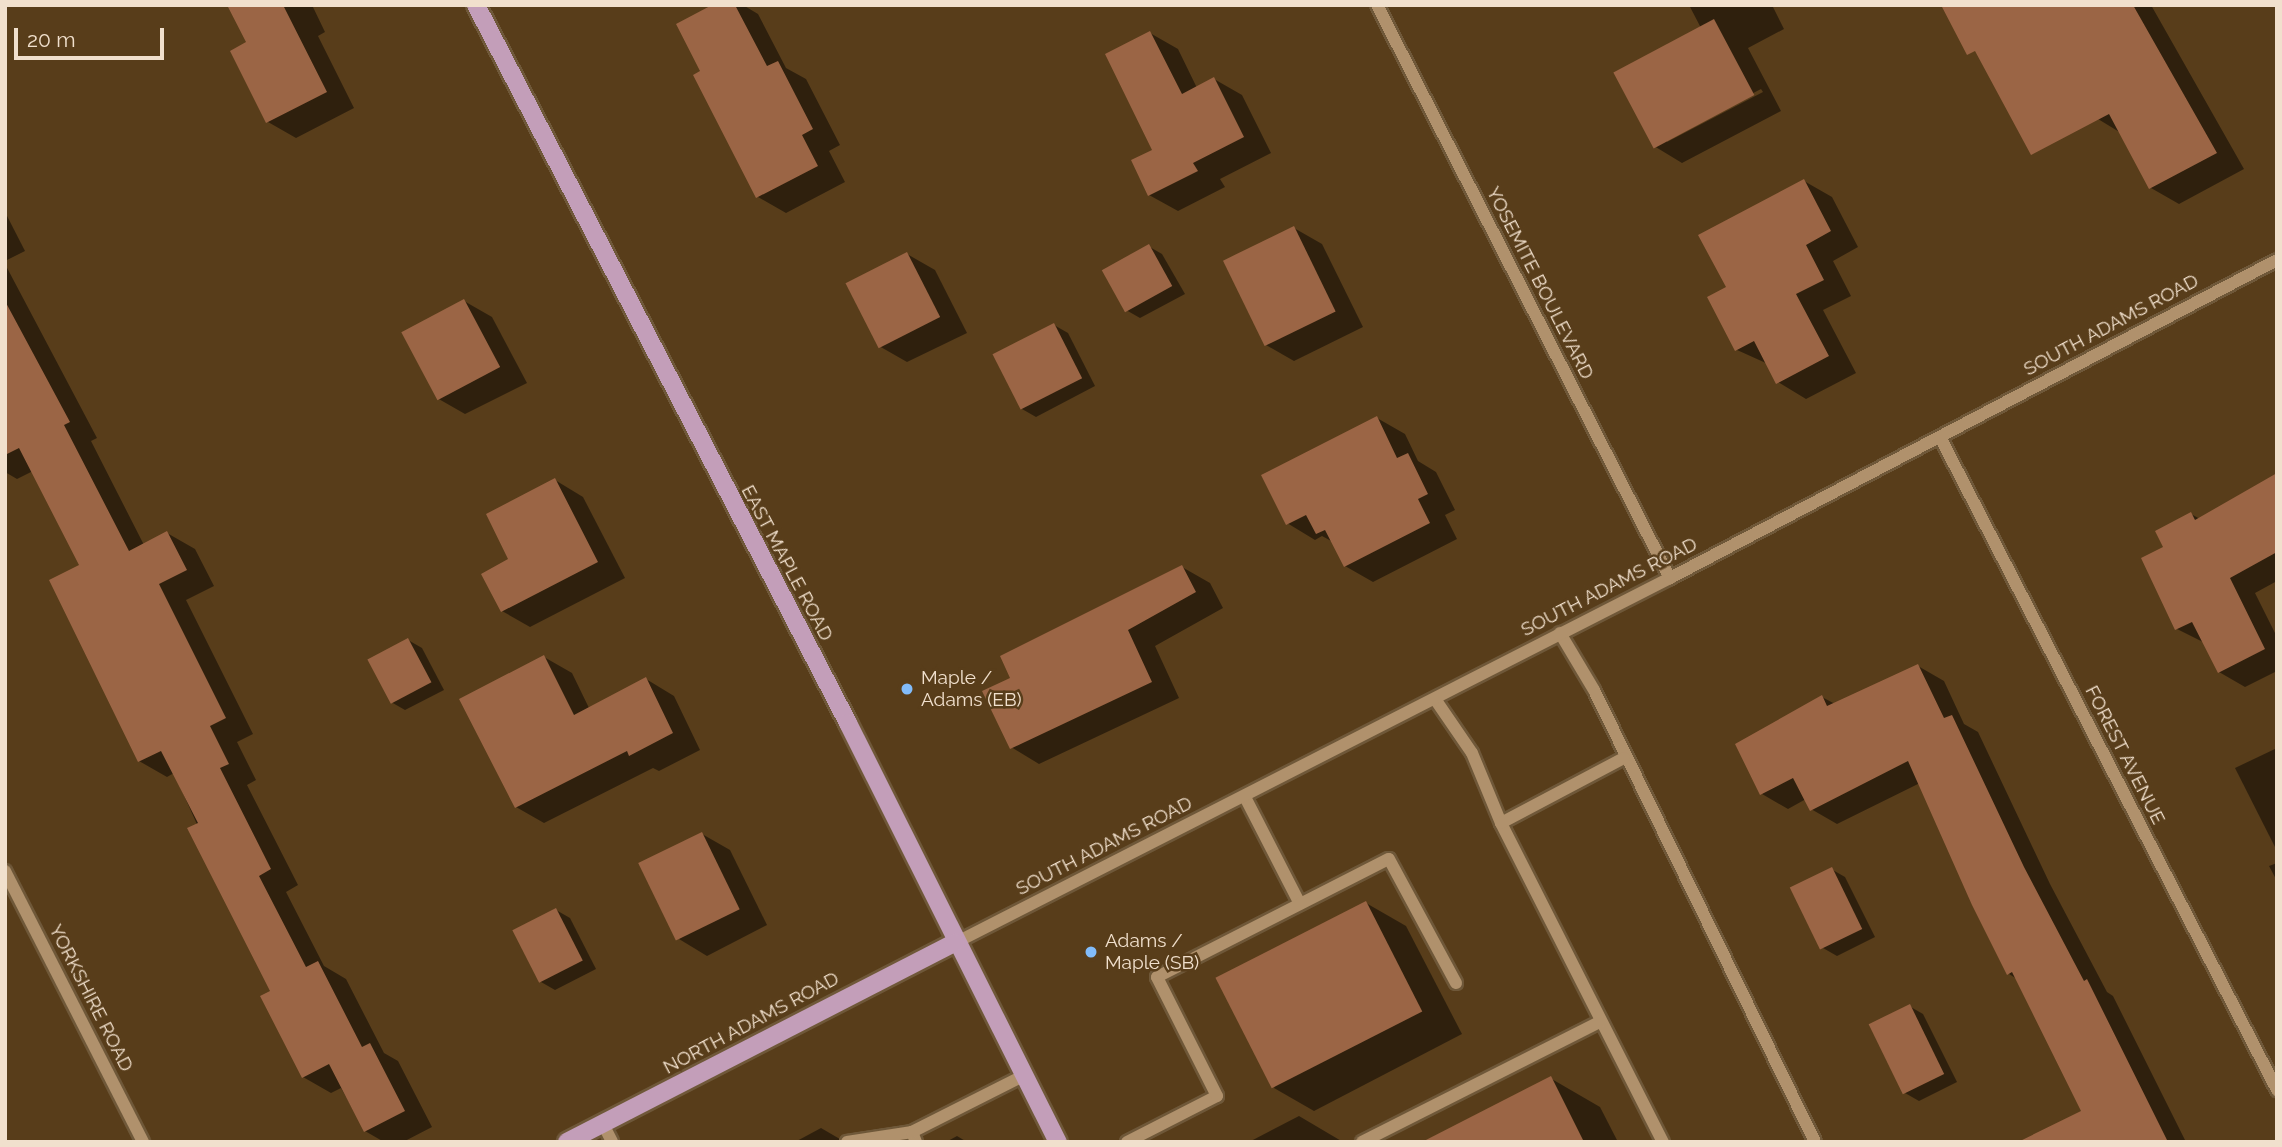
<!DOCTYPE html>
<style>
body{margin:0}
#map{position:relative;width:2282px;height:1147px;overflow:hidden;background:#583d1a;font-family:Raleway,sans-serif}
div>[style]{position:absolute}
.shadow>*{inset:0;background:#0007}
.building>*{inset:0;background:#9b6545;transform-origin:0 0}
.roads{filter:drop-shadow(2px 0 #6f5839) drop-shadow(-2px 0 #6f5839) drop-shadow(0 2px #6f5839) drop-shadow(0 -2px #6f5839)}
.minor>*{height:12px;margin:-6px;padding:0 6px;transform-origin:6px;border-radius:6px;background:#b0916c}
.major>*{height:18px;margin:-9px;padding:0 9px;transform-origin:9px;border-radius:9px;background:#c39eb9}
.dots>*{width:19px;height:19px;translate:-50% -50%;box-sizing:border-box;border:4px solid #583d1a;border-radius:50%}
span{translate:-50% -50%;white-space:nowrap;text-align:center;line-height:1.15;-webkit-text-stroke:5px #583d1a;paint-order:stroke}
.street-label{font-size:19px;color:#f1e0cd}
.poi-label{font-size:19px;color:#f1e0cd}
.left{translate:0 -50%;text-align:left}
.frame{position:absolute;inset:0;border:7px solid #f1e0cd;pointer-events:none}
.scale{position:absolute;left:14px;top:28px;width:150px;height:32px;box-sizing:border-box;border:4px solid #f1e0cd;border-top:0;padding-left:9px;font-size:21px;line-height:24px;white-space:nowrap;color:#f1e0cd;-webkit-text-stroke:5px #583d1a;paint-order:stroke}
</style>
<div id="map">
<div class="shadow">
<i style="clip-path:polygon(229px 5px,312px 5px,325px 32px,318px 36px,354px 108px,296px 138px,268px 122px,248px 43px)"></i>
<i style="clip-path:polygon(715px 5px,743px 5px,758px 14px,786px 68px,806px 79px,840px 145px,829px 151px,845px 182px,786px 213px,758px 197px,703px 72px)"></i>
<i style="clip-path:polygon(evenodd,1689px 5px,1772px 5px,1784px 29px,1748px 48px,1781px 111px,1682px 163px,1654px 146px,1701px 28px,1689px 5px,1761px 89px,1763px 92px,1667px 142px,1667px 138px,1761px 89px)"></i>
<i style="clip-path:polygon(2037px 5px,2151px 5px,2244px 169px,2179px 204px,2151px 188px,2121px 133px,2098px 119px)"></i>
<i style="clip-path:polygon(1150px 33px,1178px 49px,1197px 88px,1214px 79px,1242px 95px,1271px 153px,1220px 179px,1225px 187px,1178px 211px,1149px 195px,1155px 150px)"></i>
<i style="clip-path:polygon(1804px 181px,1832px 197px,1858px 247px,1833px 261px,1851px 296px,1823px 310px,1856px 373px,1806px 399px,1778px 382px,1768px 364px,1737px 350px,1728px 288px)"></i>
<i style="clip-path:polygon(5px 212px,25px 251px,5px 261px)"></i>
<i style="clip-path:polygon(1294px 228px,1322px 244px,1363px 327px,1294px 361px,1266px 345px)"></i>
<i style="clip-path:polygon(1148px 246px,1162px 254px,1185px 294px,1140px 318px,1126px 310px)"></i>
<i style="clip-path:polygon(907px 254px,935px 270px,967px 333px,907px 362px,879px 346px)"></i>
<i style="clip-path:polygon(5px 264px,97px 438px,91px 441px,144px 545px,167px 533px,195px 549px,214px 586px,186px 600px,253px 734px,237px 742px,256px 780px,247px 785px,298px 885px,286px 892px,324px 966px,346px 979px,384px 1053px,398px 1061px,432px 1127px,403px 1142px,384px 1142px,365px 1131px,341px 1088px,331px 1093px,303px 1077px,272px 992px,174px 773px,167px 777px,139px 761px,81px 566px,33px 471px,17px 479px,5px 472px)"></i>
<i style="clip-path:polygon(464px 301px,492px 317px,527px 383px,465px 414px,437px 398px)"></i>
<i style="clip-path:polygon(1054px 325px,1068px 333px,1095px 386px,1036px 417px,1022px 409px)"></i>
<i style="clip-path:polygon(1377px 418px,1405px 434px,1418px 461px,1436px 472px,1455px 510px,1445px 515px,1457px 539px,1373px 582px,1345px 566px,1333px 542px,1322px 536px,1315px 540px,1287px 523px)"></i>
<i style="clip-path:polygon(2277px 475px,2277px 581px,2255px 593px,2277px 637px,2277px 671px,2245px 687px,2219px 672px,2205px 643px,2177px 629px,2166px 547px,2191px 514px,2200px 519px)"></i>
<i style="clip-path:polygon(555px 480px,583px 497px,625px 578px,530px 627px,502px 611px,511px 560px)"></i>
<i style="clip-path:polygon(1182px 567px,1210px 583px,1223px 608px,1155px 646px,1179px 698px,1039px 764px,1011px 747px,1012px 679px)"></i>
<i style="clip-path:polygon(408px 640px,422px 648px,444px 690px,405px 710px,391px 702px)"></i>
<i style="clip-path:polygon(544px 657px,572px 673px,589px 708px,646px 679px,674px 696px,700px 750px,659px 771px,653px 768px,544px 823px,516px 807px)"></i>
<i style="clip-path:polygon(1918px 666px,1944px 681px,1964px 724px,1978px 732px,2050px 884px,2107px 992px,2113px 996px,2186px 1142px,2048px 1142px,2083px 1112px,2017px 979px,2009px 974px,1920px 783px,1837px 824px,1811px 809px,1806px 799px,1788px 809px,1762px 794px,1822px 697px,1835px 704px)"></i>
<i style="clip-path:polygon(2277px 748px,2277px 851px,2235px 768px)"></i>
<i style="clip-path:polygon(702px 834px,730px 850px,767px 925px,707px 956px,679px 939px)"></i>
<i style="clip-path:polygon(2277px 863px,2277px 881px,2269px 866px)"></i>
<i style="clip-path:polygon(1831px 869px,1845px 877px,1875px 937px,1837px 956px,1823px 948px,1793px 888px)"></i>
<i style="clip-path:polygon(1366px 903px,1406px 926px,1462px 1034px,1314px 1111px,1274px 1088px)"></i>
<i style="clip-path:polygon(556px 910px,570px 918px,596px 969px,555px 990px,541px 982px)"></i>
<i style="clip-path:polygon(1909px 1006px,1923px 1014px,1957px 1082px,1919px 1101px,1905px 1093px)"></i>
<i style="clip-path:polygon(1550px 1078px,1600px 1107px,1618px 1142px,1426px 1142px)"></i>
<i style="clip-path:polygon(1299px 1116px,1343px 1142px,1249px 1142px)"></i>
<i style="clip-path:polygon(821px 1128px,845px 1142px,795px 1142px)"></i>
<i style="clip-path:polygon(957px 1136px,967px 1142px,946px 1142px)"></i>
</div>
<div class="building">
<i style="clip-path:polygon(227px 5px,283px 5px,327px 92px,266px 123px,230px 51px,246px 42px)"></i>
<i style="clip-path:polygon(712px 5px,735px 5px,767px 66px,778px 61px,813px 129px,802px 135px,818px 166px,756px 198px,693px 75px,700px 71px,676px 24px)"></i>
<i style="clip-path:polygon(1941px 5px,2133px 5px,2217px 153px,2149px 189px,2109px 114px,2031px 155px,1975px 51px,1967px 55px)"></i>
<i style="left:1714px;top:19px;width:86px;height:114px;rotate:62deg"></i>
<i style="clip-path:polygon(1150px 31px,1182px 94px,1214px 77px,1244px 137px,1193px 163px,1198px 171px,1148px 196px,1131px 160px,1152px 150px,1105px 54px)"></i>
<i style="clip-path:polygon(1804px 179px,1831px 231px,1806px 245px,1824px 280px,1796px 294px,1829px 356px,1776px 384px,1754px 341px,1735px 351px,1707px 297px,1726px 287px,1698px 235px)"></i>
<i style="left:1294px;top:226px;width:95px;height:79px;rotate:64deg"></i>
<i style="left:1149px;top:244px;width:48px;height:54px;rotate:61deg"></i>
<i style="left:907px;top:252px;width:73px;height:69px;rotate:63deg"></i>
<i style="left:464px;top:299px;width:77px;height:71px;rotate:62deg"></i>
<i style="clip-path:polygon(5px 301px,70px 422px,64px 425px,129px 551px,167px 531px,187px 570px,159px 584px,226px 718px,210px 726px,229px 764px,220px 768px,271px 869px,259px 876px,306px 967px,318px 961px,362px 1047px,370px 1043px,405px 1111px,364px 1132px,329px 1064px,302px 1078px,260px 996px,270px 991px,187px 828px,198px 823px,161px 751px,138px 762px,49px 580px,79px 565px,19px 448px,5px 455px)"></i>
<i style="left:1054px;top:323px;width:62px;height:69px;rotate:63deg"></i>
<i style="clip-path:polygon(1377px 416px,1397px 458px,1408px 453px,1428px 494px,1418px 499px,1430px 523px,1344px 567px,1325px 530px,1316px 534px,1306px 515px,1286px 525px,1261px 475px)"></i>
<i style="clip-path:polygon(2277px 473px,2277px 552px,2230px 578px,2265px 649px,2218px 673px,2192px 622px,2175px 630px,2141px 558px,2163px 547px,2155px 531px,2191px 512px,2195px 520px)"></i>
<i style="clip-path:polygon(555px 478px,598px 562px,501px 612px,481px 574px,508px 559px,486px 514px)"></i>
<i style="clip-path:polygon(1182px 565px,1196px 592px,1128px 630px,1152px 682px,1010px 749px,982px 691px,1010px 678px,1000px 656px)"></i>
<i style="left:408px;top:638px;width:50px;height:46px;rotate:62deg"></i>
<i style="clip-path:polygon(544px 655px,574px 715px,646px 677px,673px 733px,629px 756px,627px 751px,515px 808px,459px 699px)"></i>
<i style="clip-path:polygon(1918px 664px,1944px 718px,1952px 715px,2024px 867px,2084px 981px,2087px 979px,2168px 1142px,2018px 1142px,2081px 1111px,2012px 972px,2007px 975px,1972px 905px,1908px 761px,1810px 811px,1793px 778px,1760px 795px,1735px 744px,1822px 695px,1827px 706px)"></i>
<i style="left:702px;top:832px;width:86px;height:71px;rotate:64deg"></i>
<i style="left:1832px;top:867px;width:69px;height:47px;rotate:64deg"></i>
<i style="left:1366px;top:901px;width:124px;height:169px;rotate:63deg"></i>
<i style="left:556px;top:908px;width:59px;height:49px;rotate:63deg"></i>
<i style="left:1910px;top:1004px;width:78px;height:46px;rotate:64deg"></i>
<i style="clip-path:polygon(1551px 1076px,1584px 1142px,1422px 1142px)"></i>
</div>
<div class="roads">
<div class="minor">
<i style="left:1377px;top:5px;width:644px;rotate:62.92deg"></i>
<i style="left:1940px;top:437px;width:735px;rotate:62.7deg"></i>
<i style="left:1560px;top:633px;width:66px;rotate:59.2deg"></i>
<i style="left:1594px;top:690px;width:503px;rotate:63.94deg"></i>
<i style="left:1435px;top:699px;width:65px;rotate:55.6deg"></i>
<i style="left:1472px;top:753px;width:76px;rotate:67.5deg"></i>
<i style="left:1501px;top:823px;width:358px;rotate:63.1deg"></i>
<i style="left:1245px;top:797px;width:120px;rotate:62.8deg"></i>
<i style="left:1501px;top:823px;width:139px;rotate:-27.9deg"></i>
<i style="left:5px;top:871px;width:304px;rotate:63deg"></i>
<i style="left:955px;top:943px;width:803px;rotate:-27.04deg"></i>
<i style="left:1670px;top:578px;width:685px;rotate:-27.65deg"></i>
<i style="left:603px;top:1124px;width:20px;rotate:63deg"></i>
<i style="left:847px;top:1142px;width:66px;rotate:-8.7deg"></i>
<i style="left:916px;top:1142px;width:11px;rotate:-112deg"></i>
<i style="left:912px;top:1132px;width:124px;rotate:-26.8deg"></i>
<i style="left:1127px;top:1142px;width:101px;rotate:-27.1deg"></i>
<i style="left:1217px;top:1096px;width:133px;rotate:-116.8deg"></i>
<i style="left:1157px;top:977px;width:260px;rotate:-27deg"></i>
<i style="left:1389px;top:859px;width:141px;rotate:61.6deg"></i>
<i style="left:1362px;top:1142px;width:267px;rotate:-26.8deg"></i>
</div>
<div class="major">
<i style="left:476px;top:5px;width:809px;rotate:62.61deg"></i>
<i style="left:848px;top:723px;width:469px;rotate:63.4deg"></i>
<i style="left:567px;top:1142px;width:436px;rotate:-27.2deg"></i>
</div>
</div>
<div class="dots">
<i style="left:907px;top:689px;background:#82bcfa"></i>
<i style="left:1091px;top:952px;background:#82bcfa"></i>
</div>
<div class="street-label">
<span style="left:1540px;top:283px;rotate:63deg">YOSEMITE BOULEVARD</span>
<span style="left:2111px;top:325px;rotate:-28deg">SOUTH ADAMS ROAD</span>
<span style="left:787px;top:563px;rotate:62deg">EAST MAPLE ROAD</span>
<span style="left:1609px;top:587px;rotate:-27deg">SOUTH ADAMS ROAD</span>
<span style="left:2125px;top:755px;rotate:63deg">FOREST AVENUE</span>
<span style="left:1104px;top:846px;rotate:-27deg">SOUTH ADAMS ROAD</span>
<span style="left:91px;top:998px;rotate:63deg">YORKSHIRE ROAD</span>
<span style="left:751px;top:1023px;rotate:-28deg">NORTH ADAMS ROAD</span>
</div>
<div class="poi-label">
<span class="left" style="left:921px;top:689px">Maple /<br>Adams (EB)</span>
<span class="left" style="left:1105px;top:952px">Adams /<br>Maple (SB)</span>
</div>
<div class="frame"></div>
<div class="scale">20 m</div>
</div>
